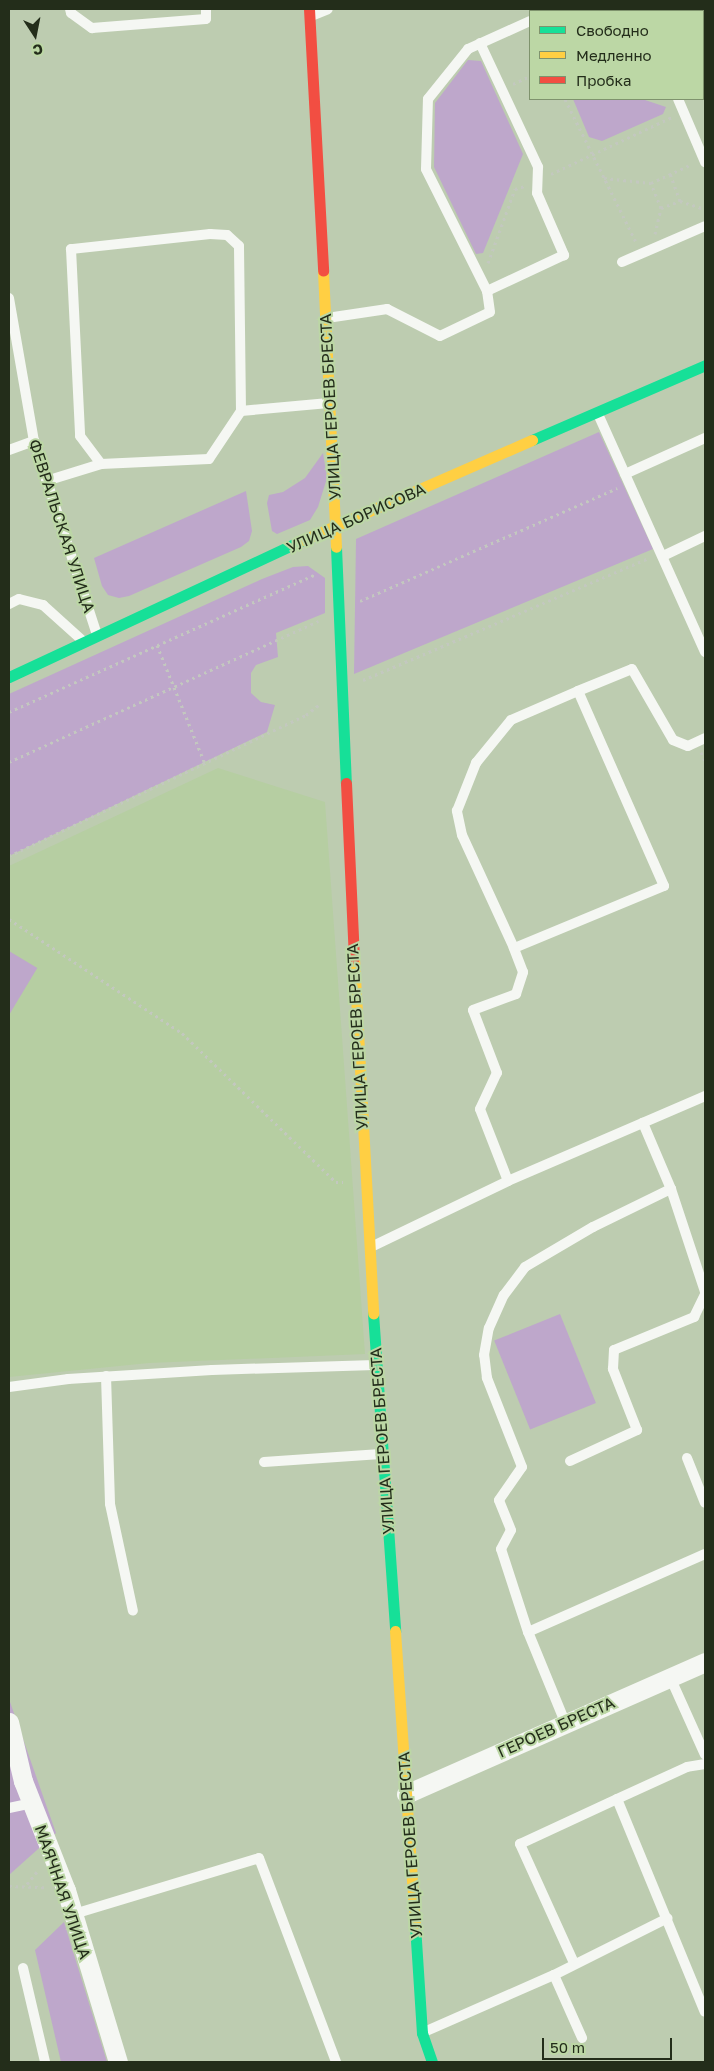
<!DOCTYPE html>
<meta charset="utf-8">
<style>
body{margin:0}
#map{position:relative;width:714px;height:2071px;overflow:hidden;background:#bdccb0;font-family:"Golos Text",sans-serif}
div>[style]{position:absolute}
.built>*{inset:0;background:#b6cea2}
.green>*{inset:0;background:#bea7cb;transform-origin:0 0}
.path>*{height:3px;margin-top:-1.5px;transform-origin:0;background:repeating-linear-gradient(90deg,#c3c8bf 0 2.5px,transparent 0 6.5px)}
.lane>*{height:10px;margin:-5px;padding:0 5px;transform-origin:5px;border-radius:5px;background:#f5f7f3}
.street>*{height:19px;margin:-9.5px;padding:0 9.5px;transform-origin:9.5px;border-radius:9.5px;background:#f5f7f3}
.fast>*{height:11px;margin:-5.5px;padding:0 5.5px;transform-origin:5.5px;border-radius:5.5px;background:#16e098}
.slow>*{height:11px;margin:-5.5px;padding:0 5.5px;transform-origin:5.5px;border-radius:5.5px;background:#ffcf43}
.jam>*{height:11px;margin:-5.5px;padding:0 5.5px;transform-origin:5.5px;border-radius:5.5px;background:#f24e42}
span{translate:-50% -50%;white-space:nowrap;text-align:center;line-height:1.15;-webkit-text-stroke:4px #bcd7a5;paint-order:stroke}
.street-label{font-size:16px;color:#232d1a}
.frame{position:absolute;inset:0;border:10px solid #232d1a;pointer-events:none}
.legend{position:absolute;left:529px;top:10px;width:175px;height:90px;box-sizing:border-box;background:#bcd7a5;border:1px solid #7f936d;margin:0;padding:6px 9px;list-style:none;font-size:15px;color:#232d1a}
.legend li{display:flex;align-items:center;gap:10px;height:25px}
.legend b{width:25px;border:1px solid #7f936d}
.north{position:absolute;left:10px;top:10px;width:50px;height:50px;-webkit-text-stroke:4px #bcd7a5;paint-order:stroke;rotate:169deg;font-size:14px;font-weight:700;line-height:20px;text-align:center;color:#232d1a}
.north::after{content:'';display:block;margin:auto;width:18px;height:22px;background:#232d1a;clip-path:polygon(50% 0,100% 100%,50% 72%,0 100%)}
.scale{position:absolute;left:542px;top:2038px;width:130px;height:22px;box-sizing:border-box;border:2px solid #232d1a;border-top:0;padding-left:6px;font-size:15px;line-height:18px;white-space:nowrap;color:#232d1a;-webkit-text-stroke:4px #bcd7a5;paint-order:stroke}
</style>
<div id="map">
<div class="built">
<i style="clip-path:polygon(218px 768px,325px 802px,365px 1354px,149px 1363px,9px 1377px,9px 866px)"></i>
</div>
<div class="green">
<i style="clip-path:polygon(468px 60px,481px 61px,523px 154px,483px 253px,476px 254px,434px 167px,435px 103px)"></i>
<i style="clip-path:polygon(573px 99px,642px 99px,666px 107px,663px 114px,602px 141px,589px 137px)"></i>
<i style="clip-path:polygon(599px 432px,653px 549px,354px 674px,356px 539px)"></i>
<i style="clip-path:polygon(323px 453px,327px 478px,318px 507px,310px 520px,277px 534px,272px 531px,267px 503px,269px 495px,283px 492px,305px 478px)"></i>
<i style="clip-path:polygon(246px 491px,252px 531px,249px 541px,241px 547px,129px 596px,119px 598px,108px 595px,102px 586px,94px 558px)"></i>
<i style="clip-path:polygon(308px 566px,325px 578px,325px 613px,276px 633px,278px 657px,256px 665px,251px 673px,251px 693px,261px 702px,275px 705px,267px 732px,9px 856px,9px 694px,262px 579px,293px 567px)"></i>
<i style="left:9px;top:951px;width:33px;height:136px;rotate:31deg"></i>
<i style="left:560px;top:1314px;width:96px;height:71px;rotate:68deg"></i>
<i style="clip-path:polygon(9px 1699px,56px 1833px,9px 1875px)"></i>
<i style="clip-path:polygon(64px 1922px,107px 2062px,61px 2062px,35px 1950px)"></i>
</div>
<div class="path">
<i style="left:513px;top:84px;width:19px;rotate:-25deg"></i>
<i style="left:565px;top:99px;width:160px;rotate:63.6deg"></i>
<i style="left:551px;top:174px;width:134px;rotate:-25.2deg"></i>
<i style="left:604px;top:178px;width:47px;rotate:6.1deg"></i>
<i style="left:680px;top:201px;width:26px;rotate:18deg"></i>
<i style="left:661px;top:208px;width:20px;rotate:-20deg"></i>
<i style="left:680px;top:201px;width:29px;rotate:-110deg"></i>
<i style="left:655px;top:234px;width:27px;rotate:-77deg"></i>
<i style="left:661px;top:208px;width:27px;rotate:-112deg"></i>
<i style="left:651px;top:183px;width:45px;rotate:-24.9deg"></i>
<i style="left:488px;top:263px;width:79px;rotate:-70deg"></i>
<i style="left:515px;top:189px;width:10px;rotate:-17deg"></i>
<i style="left:360px;top:601px;width:281px;rotate:-23.7deg"></i>
<i style="left:157px;top:645px;width:128px;rotate:68deg"></i>
<i style="left:363px;top:680px;width:311px;rotate:-23.1deg"></i>
<i style="left:9px;top:712px;width:337px;rotate:-24.2deg"></i>
<i style="left:701px;top:752px;width:10px;rotate:66deg"></i>
<i style="left:9px;top:762px;width:340px;rotate:-24.5deg"></i>
<i style="left:9px;top:856px;width:329px;rotate:-25.4deg"></i>
<i style="left:306px;top:715px;width:18px;rotate:-38deg"></i>
<i style="left:9px;top:919px;width:207px;rotate:33.4deg"></i>
<i style="left:182px;top:1033px;width:214px;rotate:44.1deg"></i>
<i style="left:336px;top:1182px;width:7px"></i>
<i style="left:27px;top:1884px;width:19px;rotate:-51deg"></i>
<i style="left:9px;top:1886px;width:36px;rotate:2deg"></i>
</div>
<div class="lane">
<i style="left:70px;top:9px;width:4px;rotate:76deg"></i>
<i style="left:71px;top:13px;width:26px;rotate:36deg"></i>
<i style="left:92px;top:28px;width:114px;rotate:-4.5deg"></i>
<i style="left:206px;top:19px;width:10px;rotate:-90deg"></i>
<i style="left:595px;top:9px;width:2px;rotate:63deg"></i>
<i style="left:553px;top:11px;width:5px;rotate:-22deg"></i>
<i style="left:311px;top:16px;width:18px;rotate:-22deg"></i>
<i style="left:480px;top:43px;width:137px;rotate:64.9deg"></i>
<i style="left:538px;top:167px;width:26px;rotate:92deg"></i>
<i style="left:537px;top:193px;width:68px;rotate:66.5deg"></i>
<i style="left:564px;top:255px;width:85px;rotate:154.9deg"></i>
<i style="left:703px;top:64px;width:2px;rotate:-27deg"></i>
<i style="left:678px;top:99px;width:69px;rotate:66.8deg"></i>
<i style="left:622px;top:262px;width:90px;rotate:-23.4deg"></i>
<i style="left:9px;top:298px;width:145px;rotate:80.1deg"></i>
<i style="left:34px;top:441px;width:204px;rotate:72deg"></i>
<i style="left:327px;top:318px;width:61px;rotate:-8.5deg"></i>
<i style="left:387px;top:309px;width:59px;rotate:27deg"></i>
<i style="left:440px;top:336px;width:55px;rotate:-25.6deg"></i>
<i style="left:490px;top:312px;width:21px;rotate:-98deg"></i>
<i style="left:487px;top:291px;width:136px;rotate:-116.6deg"></i>
<i style="left:426px;top:169px;width:70px;rotate:-88.4deg"></i>
<i style="left:428px;top:99px;width:64px;rotate:-51.3deg"></i>
<i style="left:468px;top:49px;width:68px;rotate:-24.3deg"></i>
<i style="left:241px;top:411px;width:165px;rotate:-90.7deg"></i>
<i style="left:239px;top:246px;width:16px;rotate:-137deg"></i>
<i style="left:227px;top:235px;width:17px;rotate:-177deg"></i>
<i style="left:210px;top:234px;width:140px;rotate:173.8deg"></i>
<i style="left:71px;top:249px;width:187px;rotate:87.2deg"></i>
<i style="left:80px;top:436px;width:35px;rotate:53deg"></i>
<i style="left:101px;top:464px;width:108px;rotate:-2.7deg"></i>
<i style="left:209px;top:459px;width:58px;rotate:-56.3deg"></i>
<i style="left:241px;top:411px;width:88px;rotate:-5.2deg"></i>
<i style="left:598px;top:414px;width:261px;rotate:65.8deg"></i>
<i style="left:9px;top:450px;width:27px;rotate:-20deg"></i>
<i style="left:625px;top:474px;width:88px;rotate:-24.2deg"></i>
<i style="left:46px;top:481px;width:58px;rotate:-17.2deg"></i>
<i style="left:663px;top:556px;width:47px;rotate:-25.5deg"></i>
<i style="left:9px;top:604px;width:11px;rotate:-27deg"></i>
<i style="left:19px;top:599px;width:25px;rotate:14deg"></i>
<i style="left:43px;top:605px;width:54px;rotate:42deg"></i>
<i style="left:578px;top:691px;width:213px;rotate:66.2deg"></i>
<i style="left:664px;top:886px;width:162px;rotate:157.5deg"></i>
<i style="left:514px;top:948px;width:124px;rotate:-114.7deg"></i>
<i style="left:462px;top:835px;width:25px;rotate:-102deg"></i>
<i style="left:457px;top:811px;width:52px;rotate:-68.4deg"></i>
<i style="left:476px;top:763px;width:55px;rotate:-50.9deg"></i>
<i style="left:511px;top:720px;width:73px;rotate:-23.4deg"></i>
<i style="left:578px;top:691px;width:58px;rotate:-22.2deg"></i>
<i style="left:632px;top:669px;width:82px;rotate:60deg"></i>
<i style="left:673px;top:740px;width:16px;rotate:22deg"></i>
<i style="left:688px;top:746px;width:19px;rotate:-25deg"></i>
<i style="left:508px;top:1181px;width:215px;rotate:-23.3deg"></i>
<i style="left:671px;top:1189px;width:108px;rotate:71.7deg"></i>
<i style="left:371px;top:1247px;width:152px;rotate:-25.7deg"></i>
<i style="left:508px;top:1181px;width:77px;rotate:-111.3deg"></i>
<i style="left:480px;top:1109px;width:40px;rotate:-65deg"></i>
<i style="left:497px;top:1073px;width:67px;rotate:-110.9deg"></i>
<i style="left:473px;top:1010px;width:46px;rotate:-20.4deg"></i>
<i style="left:516px;top:994px;width:23px;rotate:-72deg"></i>
<i style="left:523px;top:972px;width:26px;rotate:-111deg"></i>
<i style="left:106px;top:1376px;width:128px;rotate:88.2deg"></i>
<i style="left:110px;top:1504px;width:109px;rotate:77.9deg"></i>
<i style="left:9px;top:1387px;width:60px;rotate:-7.7deg"></i>
<i style="left:68px;top:1379px;width:144px;rotate:-3.6deg"></i>
<i style="left:212px;top:1370px;width:163px;rotate:-1.8deg"></i>
<i style="left:687px;top:1458px;width:48px;rotate:68.2deg"></i>
<i style="left:570px;top:1461px;width:74px;rotate:-24.8deg"></i>
<i style="left:637px;top:1430px;width:66px;rotate:-111.5deg"></i>
<i style="left:613px;top:1369px;width:19px;rotate:-87deg"></i>
<i style="left:614px;top:1350px;width:87px;rotate:-22.4deg"></i>
<i style="left:694px;top:1317px;width:25px;rotate:-64deg"></i>
<i style="left:264px;top:1462px;width:117px;rotate:-3.9deg"></i>
<i style="left:528px;top:1632px;width:193px;rotate:-23.8deg"></i>
<i style="left:670px;top:1677px;width:85px;rotate:65.8deg"></i>
<i style="left:565px;top:1722px;width:97px;rotate:-112.3deg"></i>
<i style="left:528px;top:1632px;width:87px;rotate:-108deg"></i>
<i style="left:501px;top:1549px;width:21px;rotate:-62deg"></i>
<i style="left:511px;top:1530px;width:32px;rotate:-112deg"></i>
<i style="left:499px;top:1500px;width:40px;rotate:-55.1deg"></i>
<i style="left:522px;top:1467px;width:96px;rotate:-111.5deg"></i>
<i style="left:487px;top:1378px;width:23px;rotate:-97deg"></i>
<i style="left:484px;top:1355px;width:27px;rotate:-80deg"></i>
<i style="left:489px;top:1328px;width:36px;rotate:-66deg"></i>
<i style="left:504px;top:1295px;width:35px;rotate:-53deg"></i>
<i style="left:525px;top:1267px;width:79px;rotate:-30.5deg"></i>
<i style="left:593px;top:1227px;width:87px;rotate:-26deg"></i>
<i style="left:671px;top:1189px;width:72px;rotate:-113deg"></i>
<i style="left:705px;top:1764px;width:18px;rotate:171deg"></i>
<i style="left:687px;top:1767px;width:77px;rotate:155.4deg"></i>
<i style="left:617px;top:1799px;width:230px;rotate:67.6deg"></i>
<i style="left:9px;top:1808px;width:24px;rotate:-12deg"></i>
<i style="left:74px;top:1914px;width:193px;rotate:-16.8deg"></i>
<i style="left:259px;top:1858px;width:218px;rotate:69.3deg"></i>
<i style="left:574px;top:1963px;width:131px;rotate:-114.4deg"></i>
<i style="left:520px;top:1844px;width:107px;rotate:-24.9deg"></i>
<i style="left:23px;top:1968px;width:97px;rotate:76.8deg"></i>
<i style="left:554px;top:1975px;width:69px;rotate:66deg"></i>
<i style="left:424px;top:2032px;width:142px;rotate:-23.7deg"></i>
<i style="left:554px;top:1975px;width:127px;rotate:-26.6deg"></i>
</div>
<div class="street">
<i style="left:9px;top:1722px;width:61px;rotate:76.7deg"></i>
<i style="left:23px;top:1781px;width:117px;rotate:68.5deg"></i>
<i style="left:66px;top:1890px;width:180px;rotate:73.2deg"></i>
<i style="left:406px;top:1794px;width:327px;rotate:-23.8deg"></i>
</div>
<div class="fast">
<i style="left:532px;top:440px;width:189px;rotate:-23.4deg"></i>
<i style="left:336px;top:547px;width:236px;rotate:87.6deg"></i>
<i style="left:9px;top:677px;width:324px;rotate:-25deg"></i>
<i style="left:373px;top:1313px;width:319px;rotate:86deg"></i>
<i style="left:415px;top:1925px;width:108px;rotate:86.3deg"></i>
<i style="left:422px;top:2033px;width:31px;rotate:71deg"></i>
</div>
<div class="slow">
<i style="left:323px;top:271px;width:276px;rotate:87.3deg"></i>
<i style="left:303px;top:540px;width:250px;rotate:-23.6deg"></i>
<i style="left:354px;top:958px;width:356px;rotate:86.9deg"></i>
<i style="left:395px;top:1631px;width:295px;rotate:86.1deg"></i>
</div>
<div class="jam">
<i style="left:309px;top:9px;width:262px;rotate:86.9deg"></i>
<i style="left:346px;top:783px;width:175px;rotate:87.4deg"></i>
</div>
<div class="street-label">
<span style="left:330px;top:407px;rotate:-93deg">УЛИЦА ГЕРОЕВ БРЕСТА</span>
<span style="left:356px;top:518px;rotate:-24deg">УЛИЦА БОРИСОВА</span>
<span style="left:62px;top:526px;rotate:72deg">ФЕВРАЛЬСКАЯ УЛИЦА</span>
<span style="left:357px;top:1037px;rotate:-93deg">УЛИЦА ГЕРОЕВ БРЕСТА</span>
<span style="left:382px;top:1441px;rotate:-94deg">УЛИЦА ГЕРОЕВ БРЕСТА</span>
<span style="left:556px;top:1727px;rotate:-24deg">ГЕРОЕВ БРЕСТА</span>
<span style="left:410px;top:1845px;rotate:-94deg">УЛИЦА ГЕРОЕВ БРЕСТА</span>
<span style="left:63px;top:1892px;rotate:71deg">МАЯЧНАЯ УЛИЦА</span>
</div>
<div class="frame"></div>
<ul class="legend">
<li><b style="height:6px;background:#16e098"></b>Свободно</li>
<li><b style="height:6px;background:#ffcf43"></b>Медленно</li>
<li><b style="height:6px;background:#f24e42"></b>Пробка</li>
</ul>
<div class="north">С</div>
<div class="scale">50 m</div>
</div>
